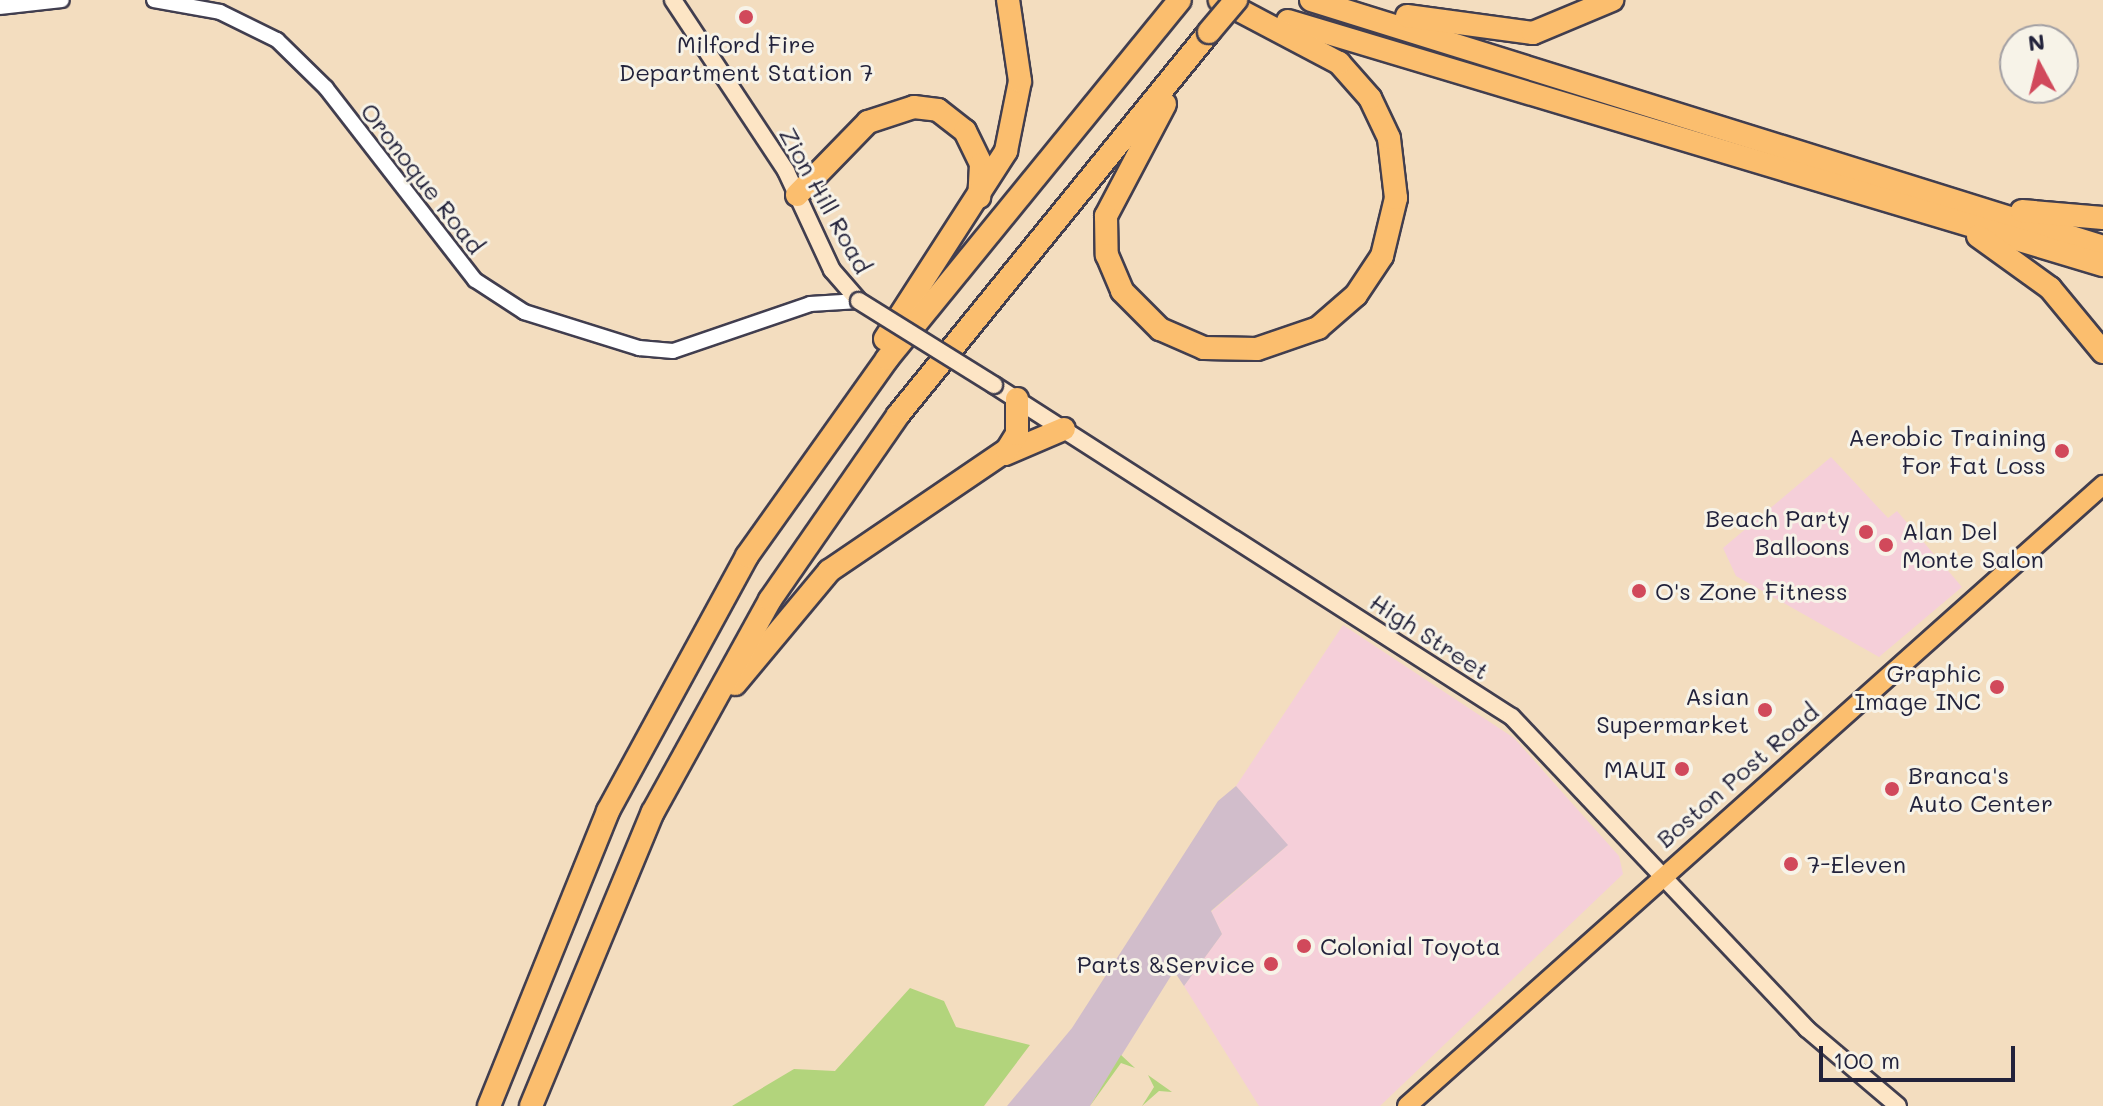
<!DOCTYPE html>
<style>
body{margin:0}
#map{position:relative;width:2103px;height:1106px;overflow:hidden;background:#f3ddbf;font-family:Mali,sans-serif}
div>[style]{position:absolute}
.built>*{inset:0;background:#f5cfd9}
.industrial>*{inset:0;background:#d1bdcb}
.green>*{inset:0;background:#b2d47c}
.roads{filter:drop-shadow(2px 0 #413e4f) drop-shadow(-2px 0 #413e4f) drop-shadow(0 2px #413e4f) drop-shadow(0 -2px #413e4f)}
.tertiary>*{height:14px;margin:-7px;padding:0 7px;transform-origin:7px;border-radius:7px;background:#fff}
.secondary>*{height:16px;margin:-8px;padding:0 8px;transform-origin:8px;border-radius:8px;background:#fde5c5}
.primary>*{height:18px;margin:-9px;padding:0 9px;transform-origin:9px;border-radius:9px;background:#fbbe6e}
.motorway>*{height:22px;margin:-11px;padding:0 11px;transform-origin:11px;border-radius:11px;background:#fbbe6e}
.bridges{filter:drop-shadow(2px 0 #413e4f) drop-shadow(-2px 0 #413e4f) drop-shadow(0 2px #413e4f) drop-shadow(0 -2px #413e4f)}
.secondary-bridge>*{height:16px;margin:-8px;padding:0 8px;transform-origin:8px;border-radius:8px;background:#fde5c5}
.motorway-bridge>*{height:22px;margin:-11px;padding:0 11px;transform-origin:11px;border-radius:11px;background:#fbbe6e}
.dots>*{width:22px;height:22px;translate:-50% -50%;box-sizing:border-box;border:4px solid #f7f3e8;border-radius:50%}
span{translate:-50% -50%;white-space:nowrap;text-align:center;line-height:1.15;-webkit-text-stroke:6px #f7f3e8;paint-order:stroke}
.poi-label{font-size:24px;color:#22223b}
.right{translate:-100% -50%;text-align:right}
.left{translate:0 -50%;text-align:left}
.street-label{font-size:24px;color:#22223b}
.north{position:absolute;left:1999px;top:24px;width:80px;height:80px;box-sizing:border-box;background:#f7f3e8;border:2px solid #a29fa3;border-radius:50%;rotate:353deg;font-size:22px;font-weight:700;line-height:32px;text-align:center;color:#22223b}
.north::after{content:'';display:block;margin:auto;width:28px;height:36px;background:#d1495b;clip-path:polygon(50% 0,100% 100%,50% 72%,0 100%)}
.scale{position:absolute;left:1819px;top:1046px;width:196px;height:36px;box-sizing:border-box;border:4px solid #22223b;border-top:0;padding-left:10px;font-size:24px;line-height:28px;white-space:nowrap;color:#22223b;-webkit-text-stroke:6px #f7f3e8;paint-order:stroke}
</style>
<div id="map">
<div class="built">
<i style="clip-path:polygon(1831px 457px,1888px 518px,1897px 511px,1962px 587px,1879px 657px,1736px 576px,1723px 548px)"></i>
<i style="clip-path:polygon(1343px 625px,1514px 738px,1619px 856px,1623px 874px,1380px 1106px,1259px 1106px,1184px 986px,1222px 934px,1211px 912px,1287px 846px,1236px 786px)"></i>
</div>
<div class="industrial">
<i style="clip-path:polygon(1236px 786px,1288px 845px,1211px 911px,1222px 934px,1184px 986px,1174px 971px,1090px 1106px,1007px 1106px,1072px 1028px,1218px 801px)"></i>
</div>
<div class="green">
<i style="clip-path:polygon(910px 988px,944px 1001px,956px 1027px,1030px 1045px,984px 1106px,732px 1106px,794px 1069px,835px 1071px)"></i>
<i style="clip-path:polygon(1121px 1055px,1135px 1068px,1121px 1063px,1090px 1106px)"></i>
<i style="clip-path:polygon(1148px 1075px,1172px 1092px,1159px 1091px,1142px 1106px,1154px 1087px)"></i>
</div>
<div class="roads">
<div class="tertiary">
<i style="left:154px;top:0;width:67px;rotate:10.3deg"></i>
<i style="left:220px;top:12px;width:64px;rotate:26.2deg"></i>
<i style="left:277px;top:40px;width:69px;rotate:44.4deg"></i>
<i style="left:326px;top:88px;width:243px;rotate:52.2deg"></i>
<i style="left:475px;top:280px;width:59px;rotate:33.1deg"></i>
<i style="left:524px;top:312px;width:121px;rotate:17.4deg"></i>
<i style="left:639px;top:348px;width:34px;rotate:5deg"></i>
<i style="left:673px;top:351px;width:145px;rotate:-18.9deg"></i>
<i style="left:810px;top:304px;width:49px;rotate:-3.5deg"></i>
<i style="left:0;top:7px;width:62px;rotate:-6.4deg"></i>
</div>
<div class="secondary">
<i style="left:673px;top:0;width:205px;rotate:56.5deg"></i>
<i style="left:786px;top:171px;width:109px;rotate:65.1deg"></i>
<i style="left:832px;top:270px;width:41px;rotate:48.9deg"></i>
<i style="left:994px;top:385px;width:615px;rotate:32.66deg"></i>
<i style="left:1512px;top:717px;width:429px;rotate:46.6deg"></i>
<i style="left:1807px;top:1029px;width:119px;rotate:40.2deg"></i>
</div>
<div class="primary">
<i style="left:1407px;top:1106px;width:933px;rotate:-41.74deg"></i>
</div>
<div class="motorway">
<i style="left:1311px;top:0;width:830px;rotate:17.32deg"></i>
<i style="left:1407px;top:16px;width:127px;rotate:7.7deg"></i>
<i style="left:1533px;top:33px;width:86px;rotate:-22.7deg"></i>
<i style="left:1288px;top:21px;width:851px;rotate:16.67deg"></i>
<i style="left:1165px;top:104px;width:127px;rotate:117.8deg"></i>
<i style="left:1106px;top:216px;width:39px;rotate:89deg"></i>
<i style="left:1107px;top:255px;width:39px;rotate:67deg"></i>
<i style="left:1122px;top:291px;width:54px;rotate:45deg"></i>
<i style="left:1160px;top:329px;width:48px;rotate:23.4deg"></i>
<i style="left:1204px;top:348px;width:53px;rotate:1.1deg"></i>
<i style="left:1257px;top:349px;width:65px;rotate:-19deg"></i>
<i style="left:1318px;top:328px;width:50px;rotate:-41deg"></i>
<i style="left:1356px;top:295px;width:47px;rotate:-56.3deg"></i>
<i style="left:1382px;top:256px;width:60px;rotate:-76.4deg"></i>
<i style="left:1396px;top:198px;width:60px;rotate:-96.7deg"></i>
<i style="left:1389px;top:138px;width:44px;rotate:-115.4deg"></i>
<i style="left:1370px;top:98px;width:47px;rotate:-131.5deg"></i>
<i style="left:1339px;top:63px;width:135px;rotate:-152.1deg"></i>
<i style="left:797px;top:195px;width:102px;rotate:-45.8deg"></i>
<i style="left:868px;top:122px;width:48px;rotate:-18.1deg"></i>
<i style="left:914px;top:107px;width:24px;rotate:7deg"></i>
<i style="left:938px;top:110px;width:34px;rotate:38deg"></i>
<i style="left:965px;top:131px;width:37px;rotate:64deg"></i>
<i style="left:981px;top:164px;width:33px;rotate:93deg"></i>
<i style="left:2022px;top:211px;width:81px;rotate:4.9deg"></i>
<i style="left:1978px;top:236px;width:89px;rotate:35.8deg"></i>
<i style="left:2050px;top:288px;width:83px;rotate:50.4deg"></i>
<i style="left:885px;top:339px;width:224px;rotate:-57.2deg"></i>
<i style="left:1006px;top:151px;width:71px;rotate:-78.7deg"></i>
<i style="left:1020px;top:81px;width:82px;rotate:-98.4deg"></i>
<i style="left:1005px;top:454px;width:64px;rotate:-23deg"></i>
<i style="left:735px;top:684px;width:147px;rotate:-50.2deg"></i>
<i style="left:829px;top:571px;width:215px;rotate:-34.2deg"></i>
<i style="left:1007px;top:450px;width:19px;rotate:-58deg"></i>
<i style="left:1017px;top:434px;width:35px;rotate:-90deg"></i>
<i style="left:489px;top:1106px;width:318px;rotate:-68deg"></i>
<i style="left:608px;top:811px;width:290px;rotate:-61.4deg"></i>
<i style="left:747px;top:556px;width:242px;rotate:-54.6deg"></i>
<i style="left:887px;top:359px;width:463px;rotate:-50.8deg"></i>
<i style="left:531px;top:1106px;width:318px;rotate:-67.5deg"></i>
<i style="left:653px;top:812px;width:242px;rotate:-61.1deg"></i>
<i style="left:770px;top:600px;width:225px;rotate:-55.3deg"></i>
<i style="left:898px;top:415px;width:493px;rotate:-50.9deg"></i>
</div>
</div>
<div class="bridges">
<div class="secondary-bridge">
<i style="left:859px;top:301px;width:159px;rotate:31.9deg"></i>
</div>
<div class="motorway-bridge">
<i style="left:1209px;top:32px;width:42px;rotate:-49.8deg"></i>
</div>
</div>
<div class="dots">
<i style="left:746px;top:17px;background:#d1495b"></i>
<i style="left:2062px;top:451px;background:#d1495b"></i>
<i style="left:1866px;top:532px;background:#d1495b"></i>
<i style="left:1886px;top:545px;background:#d1495b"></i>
<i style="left:1639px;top:591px;background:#d1495b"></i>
<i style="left:1997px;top:687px;background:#d1495b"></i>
<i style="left:1765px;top:710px;background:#d1495b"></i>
<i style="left:1682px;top:769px;background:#d1495b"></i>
<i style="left:1892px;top:789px;background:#d1495b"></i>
<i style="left:1791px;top:864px;background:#d1495b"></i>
<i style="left:1304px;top:946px;background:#d1495b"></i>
<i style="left:1271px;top:964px;background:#d1495b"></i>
</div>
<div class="poi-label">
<span style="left:746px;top:58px">Milford Fire<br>Department Station 7</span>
<span class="right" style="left:2046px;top:451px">Aerobic Training<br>For Fat Loss</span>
<span class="right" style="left:1850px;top:532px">Beach Party<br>Balloons</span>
<span class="left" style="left:1902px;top:545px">Alan Del<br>Monte Salon</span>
<span class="left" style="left:1655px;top:591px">O's Zone Fitness</span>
<span class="right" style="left:1981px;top:687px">Graphic<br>Image INC</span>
<span class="right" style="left:1749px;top:710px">Asian<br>Supermarket</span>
<span class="right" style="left:1666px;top:769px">MAUI</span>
<span class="left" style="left:1908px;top:789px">Branca's<br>Auto Center</span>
<span class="left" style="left:1807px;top:864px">7-Eleven</span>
<span class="left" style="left:1320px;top:946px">Colonial Toyota</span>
<span class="right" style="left:1255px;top:964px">Parts &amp;Service</span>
</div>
<div class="street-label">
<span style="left:423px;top:178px;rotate:52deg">Oronoque Road</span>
<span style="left:826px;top:200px;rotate:61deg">Zion Hill Road</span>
<span style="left:1430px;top:636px;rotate:33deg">High Street</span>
<span style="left:1737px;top:775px;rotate:-41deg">Boston Post Road</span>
</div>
<div class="north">N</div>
<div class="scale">100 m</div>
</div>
